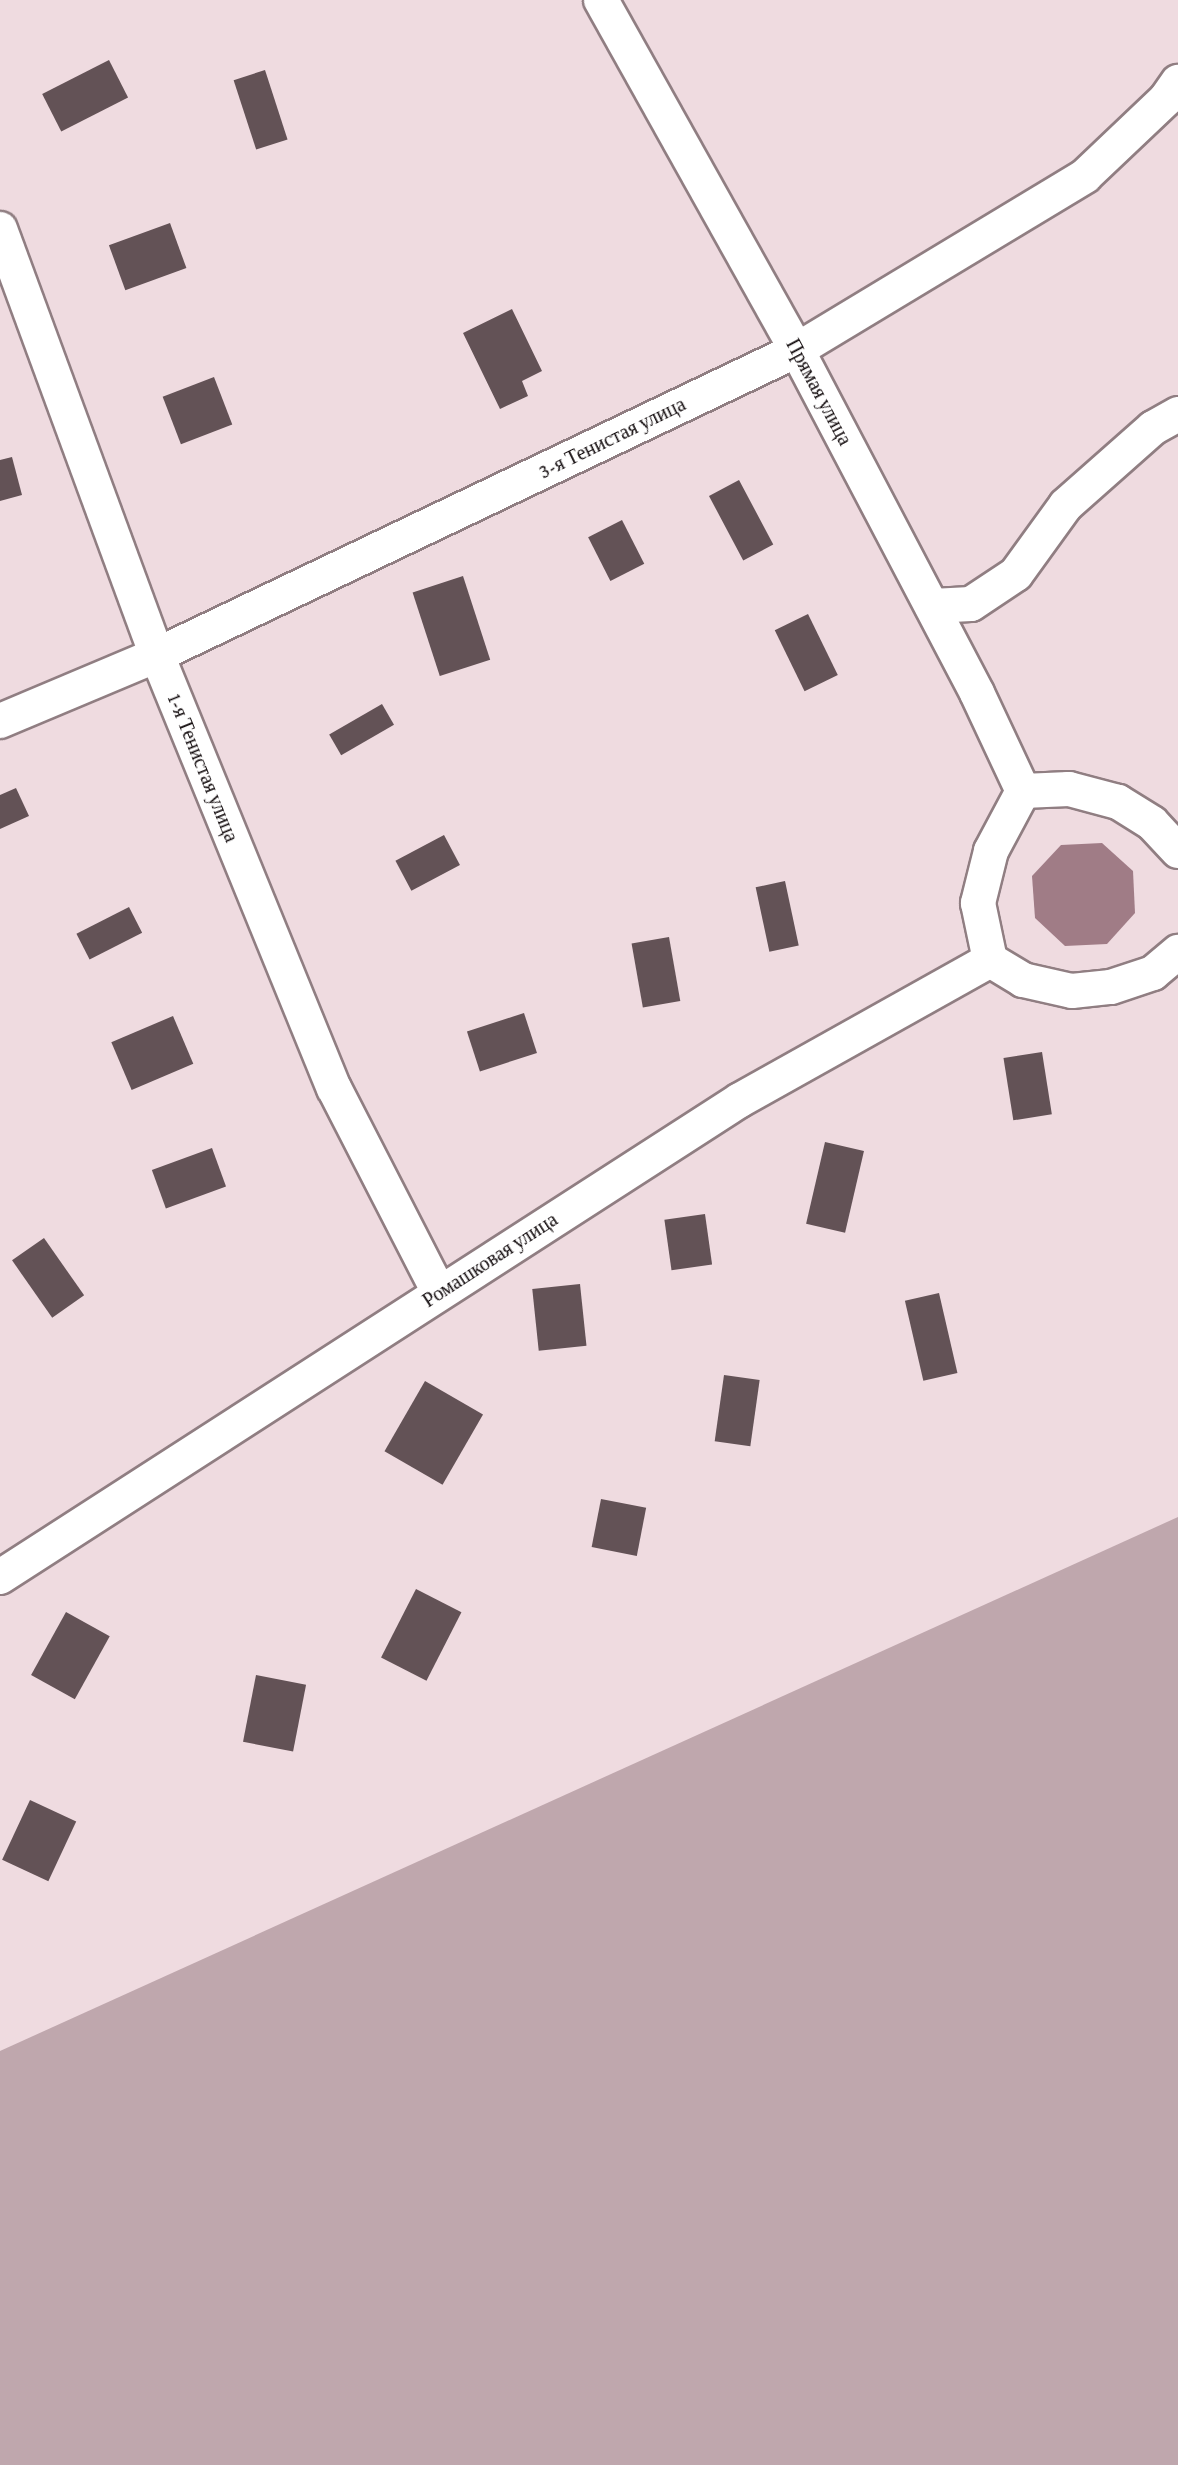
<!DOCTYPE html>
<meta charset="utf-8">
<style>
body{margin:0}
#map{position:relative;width:1178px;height:2465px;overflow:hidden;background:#efdbe0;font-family:"Crimson Pro",serif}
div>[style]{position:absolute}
.green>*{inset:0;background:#bfa7ad}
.water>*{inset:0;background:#a07c86}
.building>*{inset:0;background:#635256;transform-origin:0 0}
.roads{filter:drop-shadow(2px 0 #907e82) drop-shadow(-2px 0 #907e82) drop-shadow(0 2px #907e82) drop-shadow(0 -2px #907e82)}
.street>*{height:34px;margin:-17px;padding:0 17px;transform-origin:17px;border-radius:17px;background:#fff}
span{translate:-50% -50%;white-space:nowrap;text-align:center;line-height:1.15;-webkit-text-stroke:8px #fff;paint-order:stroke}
.street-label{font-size:20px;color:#110a0c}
</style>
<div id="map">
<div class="green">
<i style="clip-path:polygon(1178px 1517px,1178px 2465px,0 2465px,0 2051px)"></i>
</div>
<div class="water">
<i style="clip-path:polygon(1102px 843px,1133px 871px,1135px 913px,1107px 944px,1065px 946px,1035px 918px,1032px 876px,1061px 845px)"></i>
</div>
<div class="building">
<i style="left:109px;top:60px;width:42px;height:75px;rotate:63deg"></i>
<i style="left:265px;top:70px;width:73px;height:33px;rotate:72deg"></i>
<i style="left:170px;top:223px;width:48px;height:65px;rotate:70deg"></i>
<i style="clip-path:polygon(512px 309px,542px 371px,522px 381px,528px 396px,500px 409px,463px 333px)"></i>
<i style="left:214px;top:377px;width:51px;height:55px;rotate:69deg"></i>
<i style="clip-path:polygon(12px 457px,22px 495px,0 501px,0 460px)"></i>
<i style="left:739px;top:480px;width:73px;height:34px;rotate:62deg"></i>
<i style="left:622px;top:520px;width:49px;height:38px;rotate:63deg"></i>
<i style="left:463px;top:576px;width:88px;height:53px;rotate:72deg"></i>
<i style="left:808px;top:614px;width:68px;height:37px;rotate:64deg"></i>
<i style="left:382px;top:704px;width:24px;height:61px;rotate:60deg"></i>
<i style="clip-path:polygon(16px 788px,29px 816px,0 829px,0 795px)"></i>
<i style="left:444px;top:835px;width:34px;height:55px;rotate:62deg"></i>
<i style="left:785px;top:881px;width:66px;height:30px;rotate:78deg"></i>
<i style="left:129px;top:907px;width:29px;height:59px;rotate:63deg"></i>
<i style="left:669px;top:937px;width:65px;height:38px;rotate:80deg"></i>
<i style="left:524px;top:1013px;width:42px;height:60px;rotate:72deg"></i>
<i style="left:173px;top:1016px;width:52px;height:67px;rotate:67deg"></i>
<i style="left:1042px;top:1052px;width:63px;height:39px;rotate:81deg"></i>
<i style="left:825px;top:1142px;width:40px;height:84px;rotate:13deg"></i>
<i style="left:212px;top:1148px;width:41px;height:64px;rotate:70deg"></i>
<i style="left:705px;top:1214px;width:51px;height:41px;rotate:82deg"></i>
<i style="left:44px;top:1238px;width:70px;height:39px;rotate:55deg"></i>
<i style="left:580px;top:1284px;width:62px;height:48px;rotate:84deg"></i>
<i style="left:939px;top:1293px;width:82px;height:35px;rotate:77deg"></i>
<i style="left:724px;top:1375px;width:36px;height:67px;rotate:8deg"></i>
<i style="left:425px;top:1381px;width:67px;height:81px;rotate:30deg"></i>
<i style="left:601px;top:1499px;width:46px;height:49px;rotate:11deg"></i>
<i style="left:416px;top:1589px;width:51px;height:77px;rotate:27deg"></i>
<i style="left:66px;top:1612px;width:50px;height:72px;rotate:29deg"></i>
<i style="left:256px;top:1675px;width:51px;height:68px;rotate:11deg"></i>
<i style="left:30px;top:1800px;width:51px;height:66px;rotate:25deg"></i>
</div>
<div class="roads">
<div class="street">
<i style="left:601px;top:0;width:401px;rotate:60.8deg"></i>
<i style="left:797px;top:350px;width:387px;rotate:62.3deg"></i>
<i style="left:977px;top:693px;width:108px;rotate:64.9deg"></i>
<i style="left:0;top:229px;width:454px;rotate:69.8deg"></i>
<i style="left:157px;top:655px;width:468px;rotate:67.8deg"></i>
<i style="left:334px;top:1088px;width:229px;rotate:62.8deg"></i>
<i style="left:932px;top:606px;width:39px;rotate:-3deg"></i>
<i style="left:971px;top:604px;width:54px;rotate:-33.7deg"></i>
<i style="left:1016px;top:574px;width:85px;rotate:-54.1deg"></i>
<i style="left:1066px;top:505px;width:116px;rotate:-41.5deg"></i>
<i style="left:1153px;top:428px;width:29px;rotate:-29deg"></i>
<i style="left:0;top:721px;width:170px;rotate:-22.8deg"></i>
<i style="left:157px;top:655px;width:709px;rotate:-25.48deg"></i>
<i style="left:797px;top:350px;width:336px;rotate:-31.1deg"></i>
<i style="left:1085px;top:176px;width:112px;rotate:-43.5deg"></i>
<i style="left:1166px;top:99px;width:21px;rotate:-55deg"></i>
<i style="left:1178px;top:851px;width:38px;rotate:-133deg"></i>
<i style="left:1152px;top:823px;width:40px;rotate:-148deg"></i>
<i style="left:1118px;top:802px;width:51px;rotate:-165.1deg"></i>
<i style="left:1069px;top:789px;width:46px;rotate:177.5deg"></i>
<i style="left:1023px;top:791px;width:68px;rotate:118.1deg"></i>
<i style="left:991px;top:851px;width:54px;rotate:104deg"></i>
<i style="left:978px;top:903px;width:58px;rotate:78.1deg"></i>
<i style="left:990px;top:960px;width:39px;rotate:31deg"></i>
<i style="left:1023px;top:980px;width:50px;rotate:12.7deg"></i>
<i style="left:1072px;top:991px;width:39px;rotate:-6deg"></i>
<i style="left:1111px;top:987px;width:44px;rotate:-18.4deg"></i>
<i style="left:1153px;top:973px;width:33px;rotate:-40deg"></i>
<i style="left:0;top:1577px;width:880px;rotate:-32.81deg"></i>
<i style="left:740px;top:1100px;width:287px;rotate:-29.2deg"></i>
</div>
</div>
<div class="street-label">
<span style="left:819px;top:392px;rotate:62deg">Прямая улица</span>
<span style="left:612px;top:438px;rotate:-26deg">3-я Тенистая улица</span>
<span style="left:203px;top:768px;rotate:68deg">1-я Тенистая улица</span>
<span style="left:490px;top:1260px;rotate:-33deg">Ромашковая улица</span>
</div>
</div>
